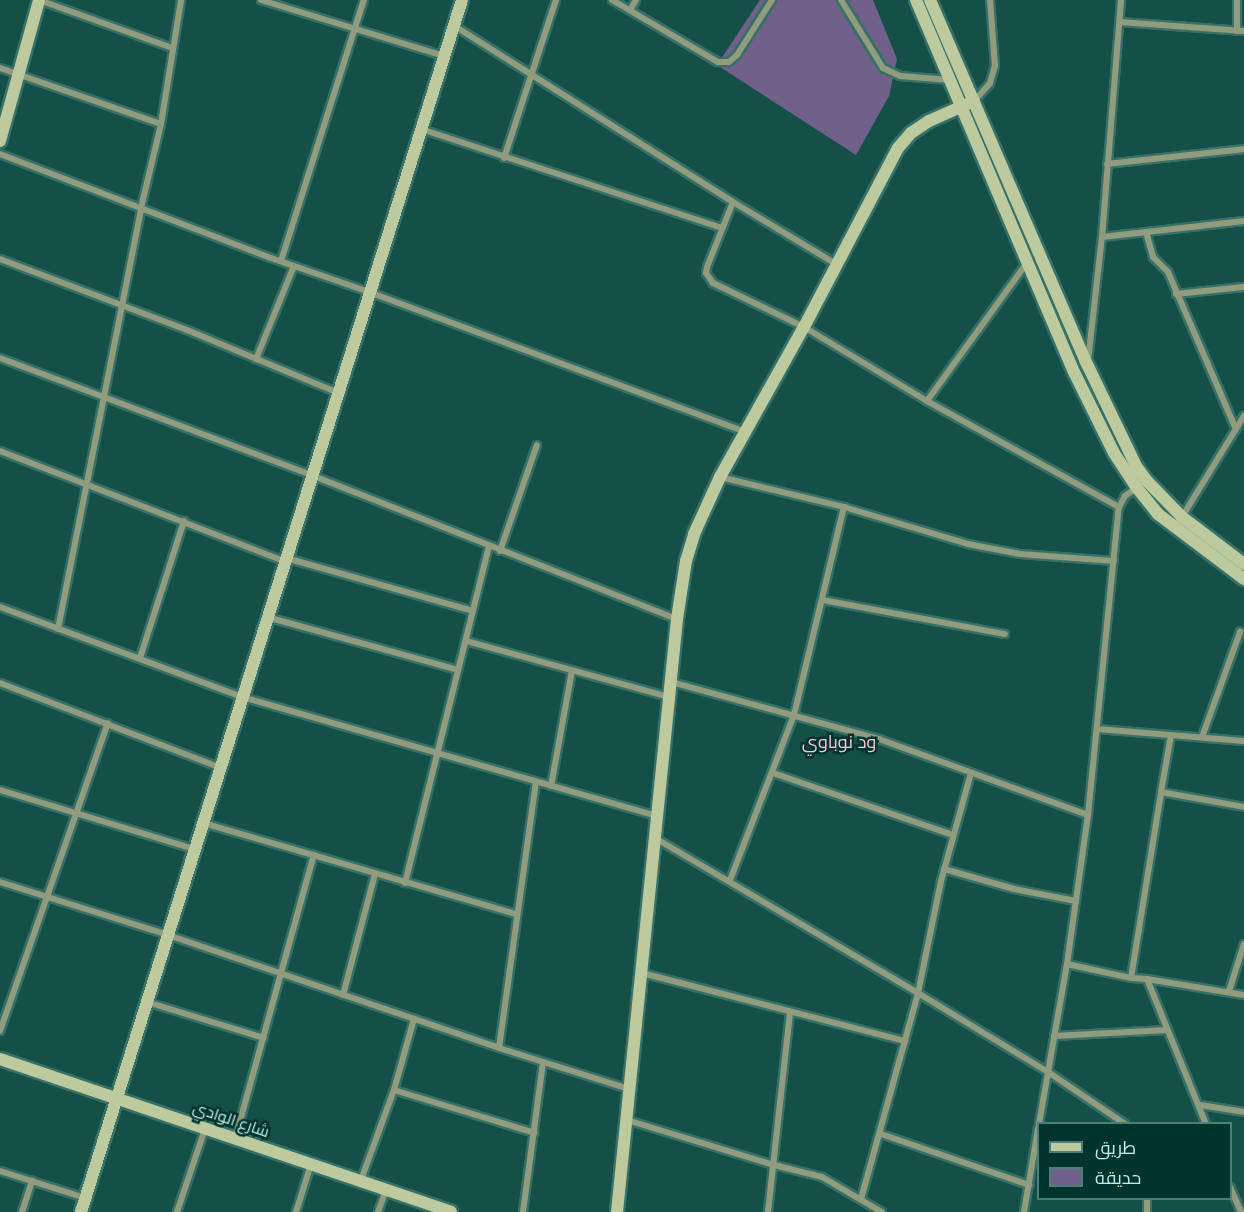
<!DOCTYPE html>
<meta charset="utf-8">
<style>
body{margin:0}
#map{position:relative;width:1244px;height:1212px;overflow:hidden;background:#155048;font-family:"Varela Round",Cairo,sans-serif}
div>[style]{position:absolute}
.green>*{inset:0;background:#70608a}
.roads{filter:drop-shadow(2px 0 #377067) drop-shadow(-2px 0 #377067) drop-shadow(0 2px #377067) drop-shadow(0 -2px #377067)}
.street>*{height:6px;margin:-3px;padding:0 3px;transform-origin:3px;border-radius:3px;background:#919b7e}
.secondary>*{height:12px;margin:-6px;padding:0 6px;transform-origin:6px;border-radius:6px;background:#bcca9d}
span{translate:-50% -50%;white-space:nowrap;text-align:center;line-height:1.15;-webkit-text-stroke:5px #02342e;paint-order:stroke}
.street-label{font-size:16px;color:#beeee4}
.neighbourhood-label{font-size:18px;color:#fac7d4}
.legend{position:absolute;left:1037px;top:1122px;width:195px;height:78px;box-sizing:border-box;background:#02342e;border:2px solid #4d7e77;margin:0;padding:8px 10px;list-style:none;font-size:18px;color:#beeee4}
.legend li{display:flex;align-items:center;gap:12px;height:30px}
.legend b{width:30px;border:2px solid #4d7e77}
</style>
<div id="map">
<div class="green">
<i style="clip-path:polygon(760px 0,873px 0,897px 59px,889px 96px,856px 155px,717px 65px)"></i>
</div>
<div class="roads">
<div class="street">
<i style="left:39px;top:0;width:141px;rotate:19.8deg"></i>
<i style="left:261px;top:0;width:191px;rotate:17deg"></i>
<i style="left:612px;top:0;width:123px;rotate:30.3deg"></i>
<i style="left:718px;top:62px;width:11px"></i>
<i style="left:729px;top:62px;width:11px;rotate:-41deg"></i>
<i style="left:737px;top:55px;width:65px;rotate:-57.5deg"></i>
<i style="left:841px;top:0;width:80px;rotate:58.3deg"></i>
<i style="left:883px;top:68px;width:19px;rotate:25deg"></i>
<i style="left:900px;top:76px;width:50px;rotate:4.6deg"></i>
<i style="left:630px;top:10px;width:12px;rotate:-59deg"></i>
<i style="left:1120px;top:22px;width:124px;rotate:4.2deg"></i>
<i style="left:453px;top:25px;width:331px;rotate:32.3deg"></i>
<i style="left:733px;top:202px;width:120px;rotate:31deg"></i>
<i style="left:1237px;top:31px;width:31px;rotate:-90deg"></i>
<i style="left:0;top:68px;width:170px;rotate:19.2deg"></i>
<i style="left:974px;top:101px;width:24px;rotate:-48deg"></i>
<i style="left:990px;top:83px;width:18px;rotate:-74deg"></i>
<i style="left:995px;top:66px;width:66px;rotate:-94.3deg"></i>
<i style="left:421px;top:129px;width:317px;rotate:18.2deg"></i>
<i style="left:0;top:154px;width:290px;rotate:21deg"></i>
<i style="left:271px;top:258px;width:104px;rotate:19.1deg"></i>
<i style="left:369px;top:292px;width:401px;rotate:20.4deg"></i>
<i style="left:504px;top:158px;width:166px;rotate:-71.8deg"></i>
<i style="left:1107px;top:164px;width:138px;rotate:-6.2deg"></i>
<i style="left:733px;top:202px;width:70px;rotate:111.8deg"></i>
<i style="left:707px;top:267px;width:6px;rotate:99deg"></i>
<i style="left:706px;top:273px;width:12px;rotate:55deg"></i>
<i style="left:713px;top:283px;width:101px;rotate:25.8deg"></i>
<i style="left:804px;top:327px;width:144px;rotate:31deg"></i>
<i style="left:927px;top:401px;width:219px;rotate:28.9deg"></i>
<i style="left:1146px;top:232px;width:26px;rotate:74deg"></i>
<i style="left:1153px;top:257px;width:21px;rotate:45deg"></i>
<i style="left:1168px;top:272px;width:171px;rotate:66.6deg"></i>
<i style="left:1102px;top:237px;width:143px;rotate:-6.4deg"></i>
<i style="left:0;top:259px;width:200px;rotate:20.8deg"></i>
<i style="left:187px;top:330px;width:164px;rotate:22.6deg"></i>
<i style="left:281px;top:261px;width:274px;rotate:-72.4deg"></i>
<i style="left:1176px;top:294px;width:68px;rotate:-5.9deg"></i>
<i style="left:0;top:358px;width:332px;rotate:20.6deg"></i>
<i style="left:311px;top:475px;width:393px;rotate:21.5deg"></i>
<i style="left:256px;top:359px;width:100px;rotate:-67.8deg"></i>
<i style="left:1088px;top:361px;width:125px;rotate:-83.6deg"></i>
<i style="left:1102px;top:237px;width:238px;rotate:-85.4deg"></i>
<i style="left:927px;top:401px;width:170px;rotate:-54.1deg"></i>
<i style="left:0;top:451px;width:305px;rotate:21.2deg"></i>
<i style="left:720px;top:477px;width:128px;rotate:13.6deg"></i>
<i style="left:844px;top:507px;width:129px;rotate:16.6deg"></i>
<i style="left:968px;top:544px;width:53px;rotate:10.9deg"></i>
<i style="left:1020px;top:554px;width:94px;rotate:4.3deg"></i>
<i style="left:1182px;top:517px;width:119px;rotate:-58.5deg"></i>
<i style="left:500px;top:551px;width:112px;rotate:-70.8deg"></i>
<i style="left:286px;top:558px;width:194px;rotate:15.8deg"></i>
<i style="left:823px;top:600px;width:185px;rotate:10.6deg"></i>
<i style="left:0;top:607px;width:258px;rotate:20.4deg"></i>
<i style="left:242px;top:697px;width:431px;rotate:16deg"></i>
<i style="left:267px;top:617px;width:198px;rotate:15.5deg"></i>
<i style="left:58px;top:629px;width:429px;rotate:-78.8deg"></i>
<i style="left:141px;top:208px;width:86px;rotate:-76.6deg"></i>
<i style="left:161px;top:124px;width:126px;rotate:-80.8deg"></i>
<i style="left:466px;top:641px;width:211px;rotate:15.4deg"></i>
<i style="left:140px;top:658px;width:144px;rotate:-72.2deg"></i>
<i style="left:671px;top:682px;width:216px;rotate:15.3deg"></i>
<i style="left:879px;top:739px;width:222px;rotate:20deg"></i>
<i style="left:0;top:683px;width:235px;rotate:21deg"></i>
<i style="left:1097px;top:729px;width:147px;rotate:4.7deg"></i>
<i style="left:1202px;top:737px;width:112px;rotate:-70.1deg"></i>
<i style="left:773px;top:773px;width:190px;rotate:19deg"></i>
<i style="left:551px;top:786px;width:117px;rotate:-79.7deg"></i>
<i style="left:0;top:790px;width:203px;rotate:16.9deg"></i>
<i style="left:1161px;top:792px;width:58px;rotate:-80deg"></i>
<i style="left:203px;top:823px;width:326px;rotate:16.2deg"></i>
<i style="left:655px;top:838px;width:305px;rotate:30.5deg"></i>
<i style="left:918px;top:993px;width:152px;rotate:31.3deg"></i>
<i style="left:1048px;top:1072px;width:93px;rotate:34deg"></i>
<i style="left:944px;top:869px;width:73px;rotate:15.9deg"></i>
<i style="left:1014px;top:889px;width:63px;rotate:11deg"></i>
<i style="left:730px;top:880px;width:177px;rotate:-68.8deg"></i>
<i style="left:794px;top:715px;width:214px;rotate:-76.5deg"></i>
<i style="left:0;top:882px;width:176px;rotate:17.5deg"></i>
<i style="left:168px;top:935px;width:350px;rotate:18.8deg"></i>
<i style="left:499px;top:1048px;width:136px;rotate:17.5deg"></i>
<i style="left:405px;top:883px;width:347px;rotate:-76deg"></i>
<i style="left:1067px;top:964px;width:66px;rotate:12.3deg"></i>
<i style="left:1131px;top:978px;width:16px;rotate:4deg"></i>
<i style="left:1147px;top:979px;width:157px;rotate:67.9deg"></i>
<i style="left:642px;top:973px;width:272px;rotate:14.5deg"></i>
<i style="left:1131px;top:978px;width:188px;rotate:-80.8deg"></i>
<i style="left:1161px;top:792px;width:84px;rotate:10.2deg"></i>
<i style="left:1147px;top:979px;width:98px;rotate:9.4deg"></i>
<i style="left:1229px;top:991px;width:49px;rotate:-72.3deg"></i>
<i style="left:343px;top:995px;width:125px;rotate:-75.2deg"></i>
<i style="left:147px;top:1002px;width:122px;rotate:17.1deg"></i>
<i style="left:0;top:1031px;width:326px;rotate:-70.7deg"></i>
<i style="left:1054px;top:1036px;width:113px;rotate:-3deg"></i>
<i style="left:499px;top:1048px;width:269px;rotate:-82.1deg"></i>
<i style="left:394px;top:1090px;width:147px;rotate:17deg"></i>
<i style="left:1200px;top:1105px;width:45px;rotate:9deg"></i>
<i style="left:627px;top:1120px;width:154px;rotate:17deg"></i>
<i style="left:774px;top:1165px;width:49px;rotate:14deg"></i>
<i style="left:822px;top:1177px;width:69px;rotate:30.3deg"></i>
<i style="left:1039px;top:1124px;width:162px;rotate:-80.1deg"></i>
<i style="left:1067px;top:964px;width:150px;rotate:-82deg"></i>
<i style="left:1088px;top:815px;width:310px;rotate:-84.3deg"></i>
<i style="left:1119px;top:507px;width:13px;rotate:-61deg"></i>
<i style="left:1125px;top:496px;width:16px;rotate:-35deg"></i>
<i style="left:881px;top:1134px;width:157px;rotate:19deg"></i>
<i style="left:235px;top:1139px;width:295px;rotate:-74.5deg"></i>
<i style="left:0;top:1171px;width:89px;rotate:17.6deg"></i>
<i style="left:361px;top:1180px;width:96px;rotate:-69.9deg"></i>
<i style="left:394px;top:1090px;width:74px;rotate:-74.3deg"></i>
<i style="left:1230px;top:1187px;width:27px;rotate:66deg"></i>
<i style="left:861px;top:1199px;width:214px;rotate:-74.5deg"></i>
<i style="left:918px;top:993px;width:114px;rotate:-78.4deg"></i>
<i style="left:941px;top:881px;width:112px;rotate:-74.5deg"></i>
<i style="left:22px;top:1212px;width:33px;rotate:-72deg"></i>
<i style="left:177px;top:1212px;width:88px;rotate:-71.4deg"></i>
<i style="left:296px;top:1212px;width:50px;rotate:-72.6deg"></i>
<i style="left:378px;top:1212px;width:23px;rotate:-70deg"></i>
<i style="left:523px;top:1212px;width:150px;rotate:-82.4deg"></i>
<i style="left:768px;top:1212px;width:201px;rotate:-83.7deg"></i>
<i style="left:1024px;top:1212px;width:85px;rotate:-80.5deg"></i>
<i style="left:1147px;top:1212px;width:14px;rotate:-90deg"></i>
</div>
<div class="secondary">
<i style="left:916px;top:0;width:404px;rotate:67deg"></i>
<i style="left:1074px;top:372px;width:90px;rotate:63.7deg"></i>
<i style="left:1114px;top:453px;width:42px;rotate:56.7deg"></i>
<i style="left:1137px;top:488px;width:33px;rotate:51deg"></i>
<i style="left:1158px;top:514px;width:108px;rotate:37.1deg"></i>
<i style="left:930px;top:0;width:396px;rotate:66.7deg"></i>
<i style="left:1087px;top:364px;width:113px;rotate:64.3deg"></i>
<i style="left:1136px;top:466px;width:19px;rotate:54deg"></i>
<i style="left:1147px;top:481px;width:50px;rotate:45.8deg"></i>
<i style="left:1182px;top:517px;width:78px;rotate:37.2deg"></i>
<i style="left:0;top:141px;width:146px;rotate:-74.5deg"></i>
<i style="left:0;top:1059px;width:476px;rotate:18.7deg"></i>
<i style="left:81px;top:1212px;width:1270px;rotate:-72.55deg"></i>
<i style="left:617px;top:1212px;width:596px;rotate:-84.22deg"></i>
<i style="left:677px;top:619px;width:59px;rotate:-81.2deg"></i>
<i style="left:686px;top:561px;width:28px;rotate:-73deg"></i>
<i style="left:694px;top:534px;width:63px;rotate:-65.5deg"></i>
<i style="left:720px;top:477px;width:172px;rotate:-60.8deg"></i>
<i style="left:804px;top:327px;width:202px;rotate:-62.3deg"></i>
<i style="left:898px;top:148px;width:20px;rotate:-49deg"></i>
<i style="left:911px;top:133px;width:22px;rotate:-34deg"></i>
<i style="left:929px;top:121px;width:49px;rotate:-24deg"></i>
</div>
</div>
<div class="street-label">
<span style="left:231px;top:1120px;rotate:19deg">شارع الوادي</span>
</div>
<div class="neighbourhood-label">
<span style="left:839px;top:742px">ود نوباوي</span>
</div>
<ul class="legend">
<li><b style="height:8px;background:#bcca9d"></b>طريق</li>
<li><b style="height:16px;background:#70608a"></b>حديقة</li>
</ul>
</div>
